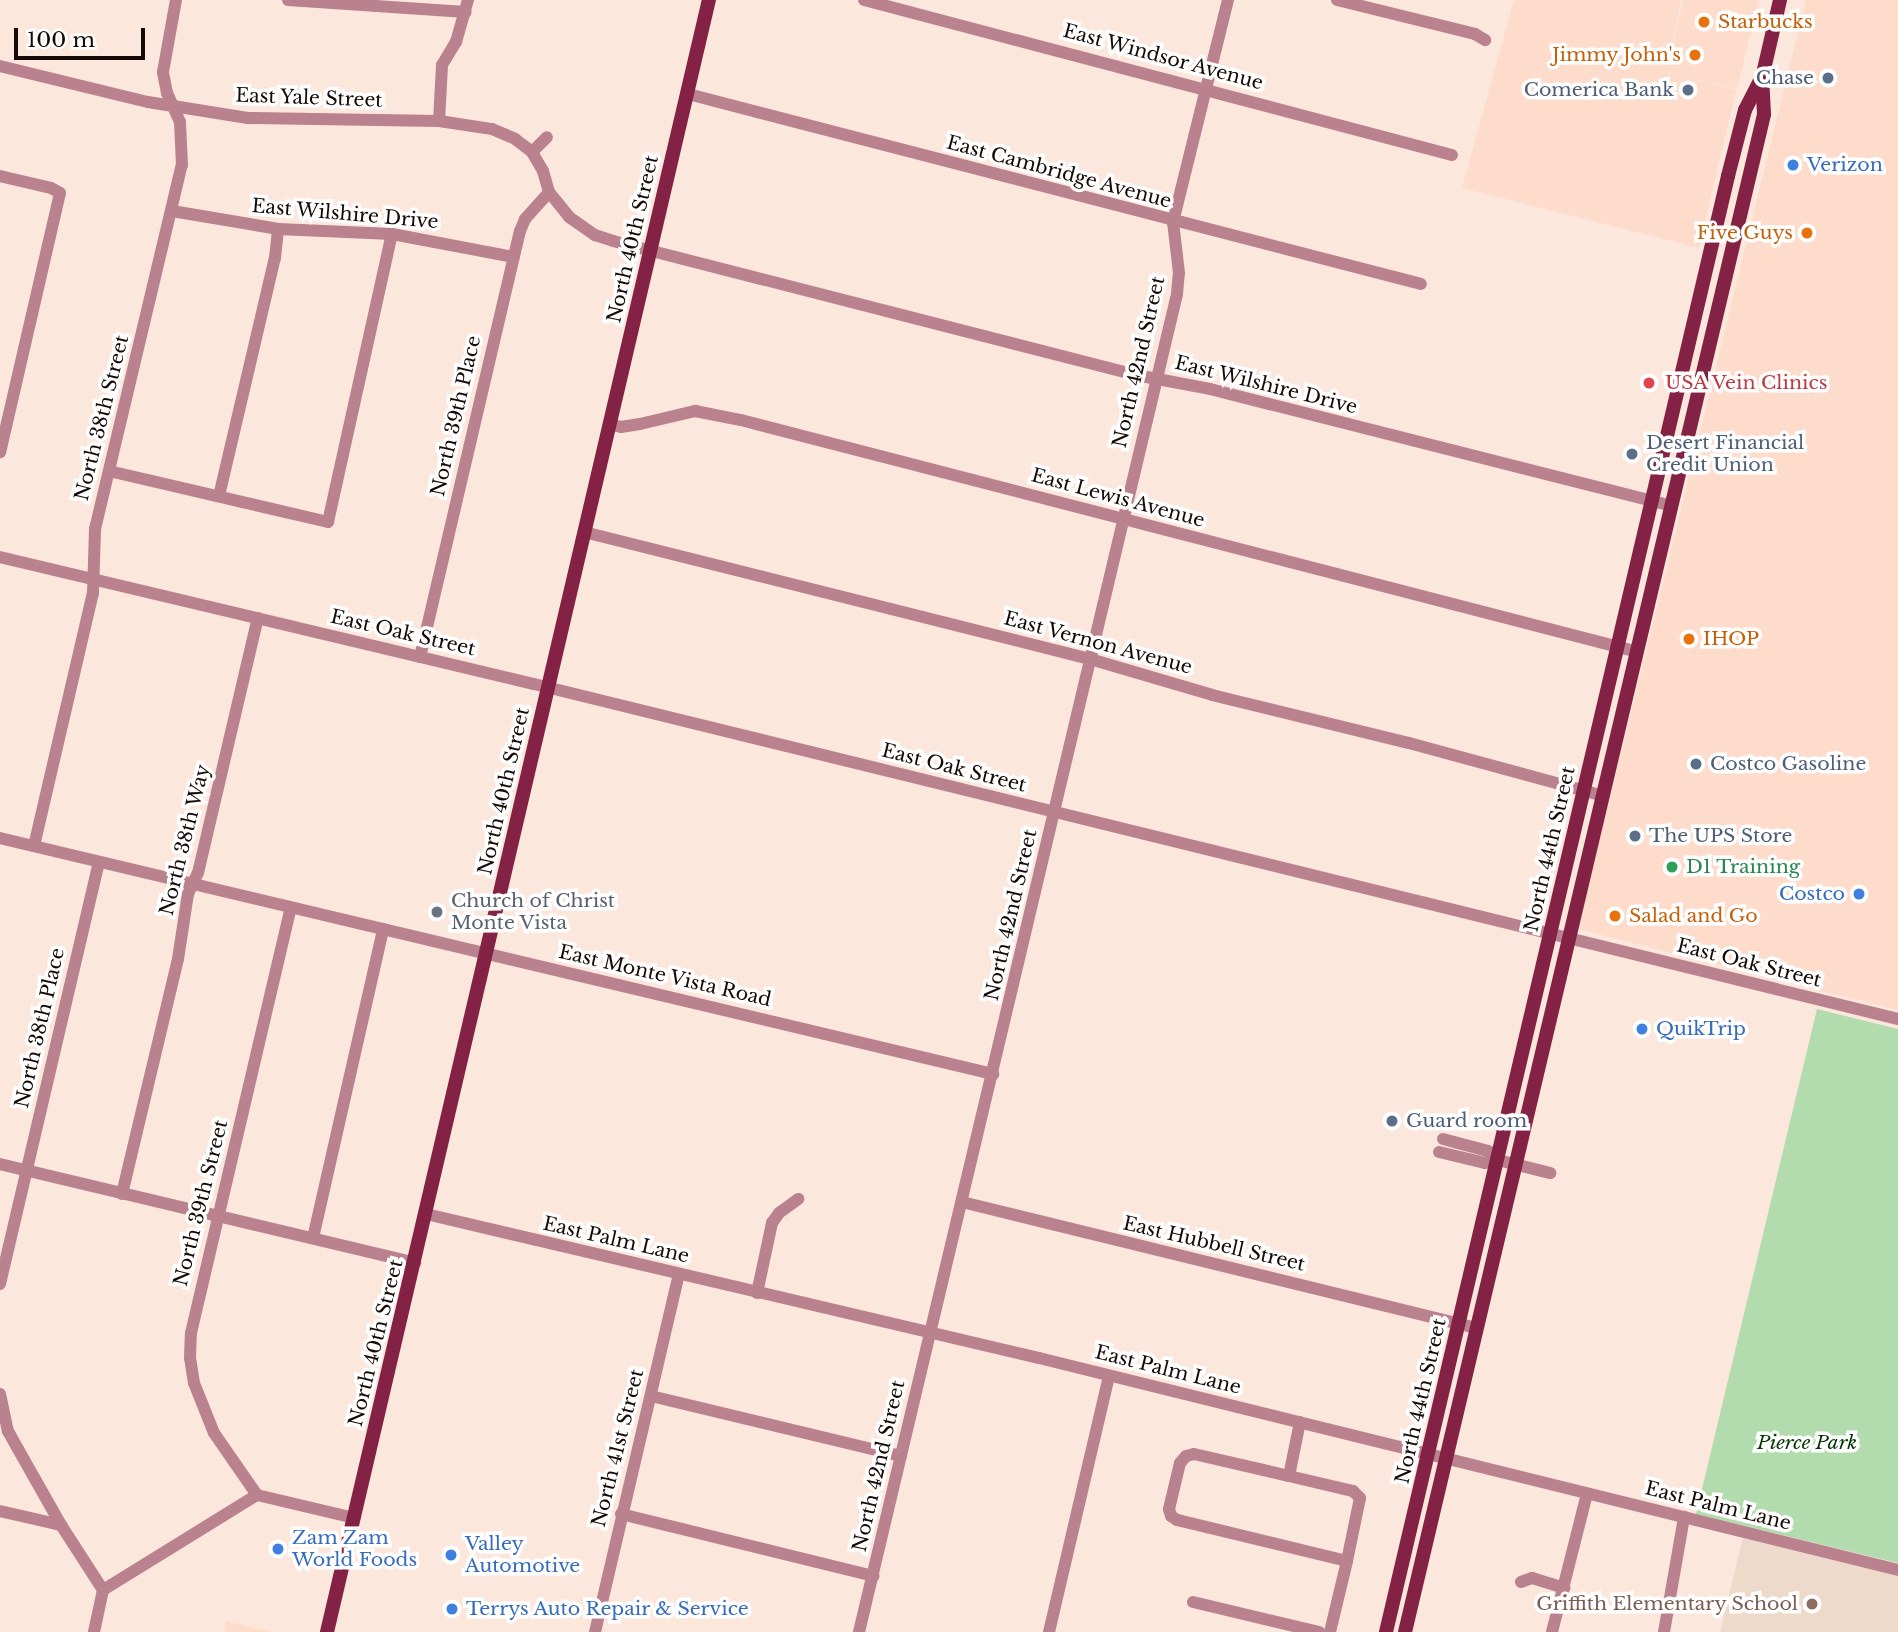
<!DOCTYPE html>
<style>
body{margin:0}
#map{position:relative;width:1898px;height:1632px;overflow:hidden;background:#fce7dd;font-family:"Libre Baskerville",serif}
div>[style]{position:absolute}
.built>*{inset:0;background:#fddccb}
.education>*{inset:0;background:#eddaca}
.green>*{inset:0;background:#b2dbae}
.minor>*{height:12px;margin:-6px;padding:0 6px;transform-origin:6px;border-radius:6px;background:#ba818f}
.major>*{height:14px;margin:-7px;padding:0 7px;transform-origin:7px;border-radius:7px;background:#842245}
.dots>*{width:19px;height:19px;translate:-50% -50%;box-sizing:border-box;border:4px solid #fff;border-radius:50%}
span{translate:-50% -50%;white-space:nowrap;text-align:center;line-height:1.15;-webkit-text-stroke:7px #fff;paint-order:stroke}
.food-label{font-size:19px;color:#c56008}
.left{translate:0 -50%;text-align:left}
.right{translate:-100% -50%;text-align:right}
.street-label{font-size:19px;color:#140905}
.service-label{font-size:19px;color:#4e5e75}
.shop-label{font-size:19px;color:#366cbe}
.health-label{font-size:19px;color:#be3a42}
.leisure-label{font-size:19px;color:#27864d}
.worship-label{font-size:19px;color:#5b616d}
.park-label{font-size:19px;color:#003700;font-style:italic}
.education-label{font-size:19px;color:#785e54}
.scale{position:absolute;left:14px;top:28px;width:131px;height:32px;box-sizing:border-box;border:4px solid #140905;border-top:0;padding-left:9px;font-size:21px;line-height:24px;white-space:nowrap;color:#140905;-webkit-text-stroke:5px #fff;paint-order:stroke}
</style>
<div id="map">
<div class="built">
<i style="clip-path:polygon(1514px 0,1681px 0,1667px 73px,1683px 0,1759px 0,1737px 89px,1672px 74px,1736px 90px,1699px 248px,1462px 188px)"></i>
<i style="clip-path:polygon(1806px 0,1898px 0,1898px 1010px,1578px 929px)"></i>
<i style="clip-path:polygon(226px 1621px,272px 1632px,224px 1632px)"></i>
</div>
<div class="education">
<i style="clip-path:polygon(1743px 1538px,1898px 1576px,1898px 1632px,1720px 1632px)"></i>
</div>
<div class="green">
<i style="clip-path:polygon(1817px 1009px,1898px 1029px,1898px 1563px,1696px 1514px)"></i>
</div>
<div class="minor">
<i style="left:288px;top:0;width:178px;rotate:3.9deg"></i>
<i style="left:864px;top:0;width:608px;rotate:14.77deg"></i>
<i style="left:1337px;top:0;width:142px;rotate:13.8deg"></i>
<i style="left:1475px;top:34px;width:12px;rotate:31deg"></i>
<i style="left:0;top:66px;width:152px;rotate:13.7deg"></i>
<i style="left:148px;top:102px;width:101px;rotate:9.1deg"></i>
<i style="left:248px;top:118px;width:191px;rotate:0.9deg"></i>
<i style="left:439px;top:121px;width:54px;rotate:8.6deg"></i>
<i style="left:492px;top:129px;width:25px;rotate:23deg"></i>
<i style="left:515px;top:139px;width:21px;rotate:37deg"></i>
<i style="left:532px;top:152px;width:22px;rotate:60deg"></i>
<i style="left:543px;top:171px;width:22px;rotate:74deg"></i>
<i style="left:549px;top:192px;width:32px;rotate:51deg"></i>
<i style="left:569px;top:217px;width:32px;rotate:35deg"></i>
<i style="left:595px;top:235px;width:19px;rotate:18deg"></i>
<i style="left:613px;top:241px;width:540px;rotate:14.37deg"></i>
<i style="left:1136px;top:375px;width:75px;rotate:10.7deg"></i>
<i style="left:1210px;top:389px;width:473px;rotate:14.2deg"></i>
<i style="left:688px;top:94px;width:757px;rotate:14.53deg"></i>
<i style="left:439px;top:121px;width:56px;rotate:-86.9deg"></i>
<i style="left:442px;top:65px;width:27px;rotate:-59deg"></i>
<i style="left:456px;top:42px;width:44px;rotate:-74.1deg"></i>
<i style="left:532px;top:152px;width:21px;rotate:-45deg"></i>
<i style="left:0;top:176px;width:52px;rotate:13.2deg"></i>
<i style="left:51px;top:188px;width:10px;rotate:29deg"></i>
<i style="left:60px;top:193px;width:266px;rotate:103deg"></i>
<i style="left:172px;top:211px;width:108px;rotate:9.6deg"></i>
<i style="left:278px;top:229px;width:114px;rotate:2.5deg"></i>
<i style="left:392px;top:234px;width:124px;rotate:10.7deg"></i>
<i style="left:609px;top:424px;width:12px;rotate:14deg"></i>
<i style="left:621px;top:427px;width:19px;rotate:-9deg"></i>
<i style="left:640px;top:424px;width:57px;rotate:-13.3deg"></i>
<i style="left:695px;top:411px;width:47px;rotate:11.1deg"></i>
<i style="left:741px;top:420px;width:922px;rotate:14.5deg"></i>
<i style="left:109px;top:471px;width:225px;rotate:13.1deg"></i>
<i style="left:328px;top:522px;width:295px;rotate:-77.5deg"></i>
<i style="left:219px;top:496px;width:244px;rotate:-76.8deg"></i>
<i style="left:275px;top:258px;width:29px;rotate:-84deg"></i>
<i style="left:584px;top:532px;width:522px;rotate:14.09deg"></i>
<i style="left:1090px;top:659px;width:127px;rotate:16.4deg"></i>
<i style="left:1212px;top:695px;width:203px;rotate:13.7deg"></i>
<i style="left:1409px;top:743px;width:199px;rotate:15.2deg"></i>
<i style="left:0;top:557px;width:549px;rotate:13.38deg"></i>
<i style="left:534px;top:684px;width:1405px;rotate:13.8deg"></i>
<i style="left:420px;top:657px;width:438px;rotate:-76.8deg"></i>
<i style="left:520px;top:231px;width:13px;rotate:-67deg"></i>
<i style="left:525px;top:219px;width:36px;rotate:-48deg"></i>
<i style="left:0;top:838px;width:1021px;rotate:13.37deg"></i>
<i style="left:34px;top:846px;width:260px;rotate:-76.9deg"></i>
<i style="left:93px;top:593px;width:64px;rotate:-88.2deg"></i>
<i style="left:95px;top:529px;width:374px;rotate:-76.6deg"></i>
<i style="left:182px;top:165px;width:43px;rotate:-92.7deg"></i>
<i style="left:180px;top:122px;width:32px;rotate:-114deg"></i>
<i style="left:167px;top:93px;width:21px;rotate:-101deg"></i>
<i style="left:163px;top:72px;width:73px;rotate:-79.8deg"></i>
<i style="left:1443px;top:1139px;width:47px;rotate:14.9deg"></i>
<i style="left:1488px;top:1151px;width:13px;rotate:42deg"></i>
<i style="left:1439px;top:1152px;width:47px;rotate:13.4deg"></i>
<i style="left:1485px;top:1163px;width:13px;rotate:-13deg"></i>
<i style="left:1498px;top:1160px;width:54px;rotate:14deg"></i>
<i style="left:0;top:1164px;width:427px;rotate:13.4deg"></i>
<i style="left:122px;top:1194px;width:242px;rotate:-76.6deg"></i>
<i style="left:178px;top:959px;width:66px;rotate:-81.3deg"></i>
<i style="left:188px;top:894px;width:23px;rotate:-65deg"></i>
<i style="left:198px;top:873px;width:262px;rotate:-76.8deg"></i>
<i style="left:962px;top:1202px;width:529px;rotate:13.77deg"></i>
<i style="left:426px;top:1214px;width:630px;rotate:13.22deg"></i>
<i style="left:1039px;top:1358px;width:885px;rotate:13.86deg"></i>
<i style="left:313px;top:1238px;width:317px;rotate:-77.2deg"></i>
<i style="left:0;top:1284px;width:433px;rotate:-76.8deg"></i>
<i style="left:757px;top:1293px;width:72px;rotate:-77.9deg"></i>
<i style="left:772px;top:1223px;width:12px;rotate:-55deg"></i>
<i style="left:779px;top:1213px;width:24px;rotate:-36deg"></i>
<i style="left:0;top:1394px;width:38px;rotate:78deg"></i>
<i style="left:8px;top:1431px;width:21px;rotate:61deg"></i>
<i style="left:18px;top:1449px;width:87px;rotate:60.5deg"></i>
<i style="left:61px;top:1525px;width:77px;rotate:57.1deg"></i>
<i style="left:103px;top:1590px;width:43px;rotate:102.1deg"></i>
<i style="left:651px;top:1396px;width:257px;rotate:13.5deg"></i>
<i style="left:1289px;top:1476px;width:66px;rotate:13.2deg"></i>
<i style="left:1353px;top:1491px;width:10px;rotate:45deg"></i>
<i style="left:1360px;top:1498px;width:64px;rotate:101.7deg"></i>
<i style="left:1347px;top:1561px;width:175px;rotate:-166.4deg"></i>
<i style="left:1177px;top:1520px;width:7px;rotate:-146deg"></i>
<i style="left:1171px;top:1516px;width:7px;rotate:-106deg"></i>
<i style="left:1169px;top:1509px;width:47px;rotate:-76.6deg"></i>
<i style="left:1180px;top:1463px;width:9px;rotate:-49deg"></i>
<i style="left:1186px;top:1456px;width:8px;rotate:-14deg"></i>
<i style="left:1194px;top:1454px;width:98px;rotate:13deg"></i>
<i style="left:1289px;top:1476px;width:55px;rotate:-78.5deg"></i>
<i style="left:257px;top:1495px;width:75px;rotate:-124.7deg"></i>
<i style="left:214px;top:1433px;width:54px;rotate:-111.8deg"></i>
<i style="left:194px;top:1383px;width:25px;rotate:-99deg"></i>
<i style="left:190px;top:1358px;width:25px;rotate:-88deg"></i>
<i style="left:191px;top:1333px;width:437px;rotate:-76.8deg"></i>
<i style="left:0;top:1511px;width:63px;rotate:12.9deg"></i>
<i style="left:621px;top:1514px;width:260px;rotate:13.8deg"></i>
<i style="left:1521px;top:1582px;width:12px;rotate:-20deg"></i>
<i style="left:1532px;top:1578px;width:34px;rotate:17deg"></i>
<i style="left:103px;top:1590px;width:181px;rotate:-31.7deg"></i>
<i style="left:257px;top:1495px;width:100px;rotate:13.3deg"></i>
<i style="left:1193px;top:1602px;width:130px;rotate:13.4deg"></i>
<i style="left:595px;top:1632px;width:368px;rotate:-76.8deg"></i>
<i style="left:859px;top:1632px;width:1375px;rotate:-76.63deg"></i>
<i style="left:1177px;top:294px;width:21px;rotate:-85deg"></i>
<i style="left:1179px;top:273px;width:51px;rotate:-96.7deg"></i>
<i style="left:1173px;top:222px;width:229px;rotate:-76.1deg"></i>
<i style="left:1049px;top:1632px;width:263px;rotate:-76.8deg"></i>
<i style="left:1330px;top:1632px;width:73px;rotate:-76.5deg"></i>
<i style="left:1552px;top:1632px;width:142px;rotate:-75.8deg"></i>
<i style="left:1664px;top:1632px;width:117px;rotate:-80.1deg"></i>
</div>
<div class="major">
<i style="left:327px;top:1632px;width:1676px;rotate:-76.83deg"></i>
<i style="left:1386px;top:1632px;width:1496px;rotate:-76.78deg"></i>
<i style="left:1728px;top:176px;width:68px;rotate:-75.6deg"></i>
<i style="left:1745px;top:110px;width:35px;rotate:-63deg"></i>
<i style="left:1405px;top:1632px;width:1560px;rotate:-76.69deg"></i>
<i style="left:1764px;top:114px;width:36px;rotate:-93deg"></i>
<i style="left:1762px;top:78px;width:80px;rotate:-77deg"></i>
</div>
<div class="dots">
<i style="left:1704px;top:22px;background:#e8710a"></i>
<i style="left:1695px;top:55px;background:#e8710a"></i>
<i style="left:1828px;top:78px;background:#5c6f8a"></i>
<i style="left:1688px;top:90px;background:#5c6f8a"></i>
<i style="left:1793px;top:165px;background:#3f7fe0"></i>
<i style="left:1807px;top:233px;background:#e8710a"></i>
<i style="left:1649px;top:383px;background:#e0444e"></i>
<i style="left:1632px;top:454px;background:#5c6f8a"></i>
<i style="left:1689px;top:639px;background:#e8710a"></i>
<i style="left:1696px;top:764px;background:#5c6f8a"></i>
<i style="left:1635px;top:836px;background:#5c6f8a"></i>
<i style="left:1672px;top:867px;background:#2e9e5b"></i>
<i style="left:1859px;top:894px;background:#3f7fe0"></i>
<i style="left:437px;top:912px;background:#6b7280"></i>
<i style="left:1615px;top:916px;background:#e8710a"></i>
<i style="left:1642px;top:1029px;background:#3f7fe0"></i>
<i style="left:1392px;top:1121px;background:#5c6f8a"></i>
<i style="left:278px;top:1549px;background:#3f7fe0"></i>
<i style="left:451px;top:1555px;background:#3f7fe0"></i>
<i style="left:1812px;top:1604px;background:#8d6e63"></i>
<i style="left:452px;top:1609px;background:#3f7fe0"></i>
</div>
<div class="food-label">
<span class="left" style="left:1718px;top:22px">Starbucks</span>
<span class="right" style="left:1681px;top:55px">Jimmy John's</span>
<span class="right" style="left:1793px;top:233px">Five Guys</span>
<span class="left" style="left:1703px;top:639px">IHOP</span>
<span class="left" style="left:1629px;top:916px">Salad and Go</span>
</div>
<div class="street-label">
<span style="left:1163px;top:57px;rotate:15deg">East Windsor Avenue</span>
<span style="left:309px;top:98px;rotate:2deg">East Yale Street</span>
<span style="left:1059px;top:172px;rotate:15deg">East Cambridge Avenue</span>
<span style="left:345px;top:214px;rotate:5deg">East Wilshire Drive</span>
<span style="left:633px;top:239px;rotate:-77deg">North 40th Street</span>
<span style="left:1139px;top:362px;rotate:-77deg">North 42nd Street</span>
<span style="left:1266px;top:385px;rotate:14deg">East Wilshire Drive</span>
<span style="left:456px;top:416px;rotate:-77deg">North 39th Place</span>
<span style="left:102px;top:418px;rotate:-76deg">North 38th Street</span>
<span style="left:1118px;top:498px;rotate:15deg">East Lewis Avenue</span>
<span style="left:403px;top:633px;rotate:13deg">East Oak Street</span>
<span style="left:1098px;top:643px;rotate:15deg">East Vernon Avenue</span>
<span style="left:954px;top:768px;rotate:14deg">East Oak Street</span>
<span style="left:504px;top:791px;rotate:-77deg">North 40th Street</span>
<span style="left:185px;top:840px;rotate:-76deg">North 38th Way</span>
<span style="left:1550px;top:849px;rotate:-77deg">North 44th Street</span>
<span style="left:1011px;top:915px;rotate:-77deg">North 42nd Street</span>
<span style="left:1749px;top:963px;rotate:14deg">East Oak Street</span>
<span style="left:665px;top:976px;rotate:13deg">East Monte Vista Road</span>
<span style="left:40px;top:1028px;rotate:-77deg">North 38th Place</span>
<span style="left:201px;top:1203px;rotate:-76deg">North 39th Street</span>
<span style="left:616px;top:1240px;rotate:13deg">East Palm Lane</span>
<span style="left:1214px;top:1244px;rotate:13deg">East Hubbell Street</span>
<span style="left:376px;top:1343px;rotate:-76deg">North 40th Street</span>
<span style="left:1168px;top:1370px;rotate:14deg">East Palm Lane</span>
<span style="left:1421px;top:1401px;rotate:-77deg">North 44th Street</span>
<span style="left:618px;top:1448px;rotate:-76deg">North 41st Street</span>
<span style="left:879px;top:1466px;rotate:-77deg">North 42nd Street</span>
<span style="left:1718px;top:1506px;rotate:14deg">East Palm Lane</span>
</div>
<div class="service-label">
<span class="right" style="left:1814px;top:78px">Chase</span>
<span class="right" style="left:1674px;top:90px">Comerica Bank</span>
<span class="left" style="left:1646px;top:454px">Desert Financial<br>Credit Union</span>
<span class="left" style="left:1710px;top:764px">Costco Gasoline</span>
<span class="left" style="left:1649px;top:836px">The UPS Store</span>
<span class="left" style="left:1406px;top:1121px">Guard room</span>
</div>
<div class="shop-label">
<span class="left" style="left:1807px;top:165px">Verizon</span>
<span class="right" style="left:1845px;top:894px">Costco</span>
<span class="left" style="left:1656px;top:1029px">QuikTrip</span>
<span class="left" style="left:292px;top:1549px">Zam Zam<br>World Foods</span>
<span class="left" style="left:465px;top:1555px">Valley<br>Automotive</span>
<span class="left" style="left:466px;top:1609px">Terrys Auto Repair &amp; Service</span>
</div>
<div class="health-label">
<span class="left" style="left:1665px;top:383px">USA Vein Clinics</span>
</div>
<div class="leisure-label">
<span class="left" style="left:1686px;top:867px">D1 Training</span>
</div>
<div class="worship-label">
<span class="left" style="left:451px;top:912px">Church of Christ<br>Monte Vista</span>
</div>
<div class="park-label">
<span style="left:1807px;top:1443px">Pierce Park</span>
</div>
<div class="education-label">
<span class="right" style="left:1798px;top:1604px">Griffith Elementary School</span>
</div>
<div class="scale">100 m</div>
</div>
